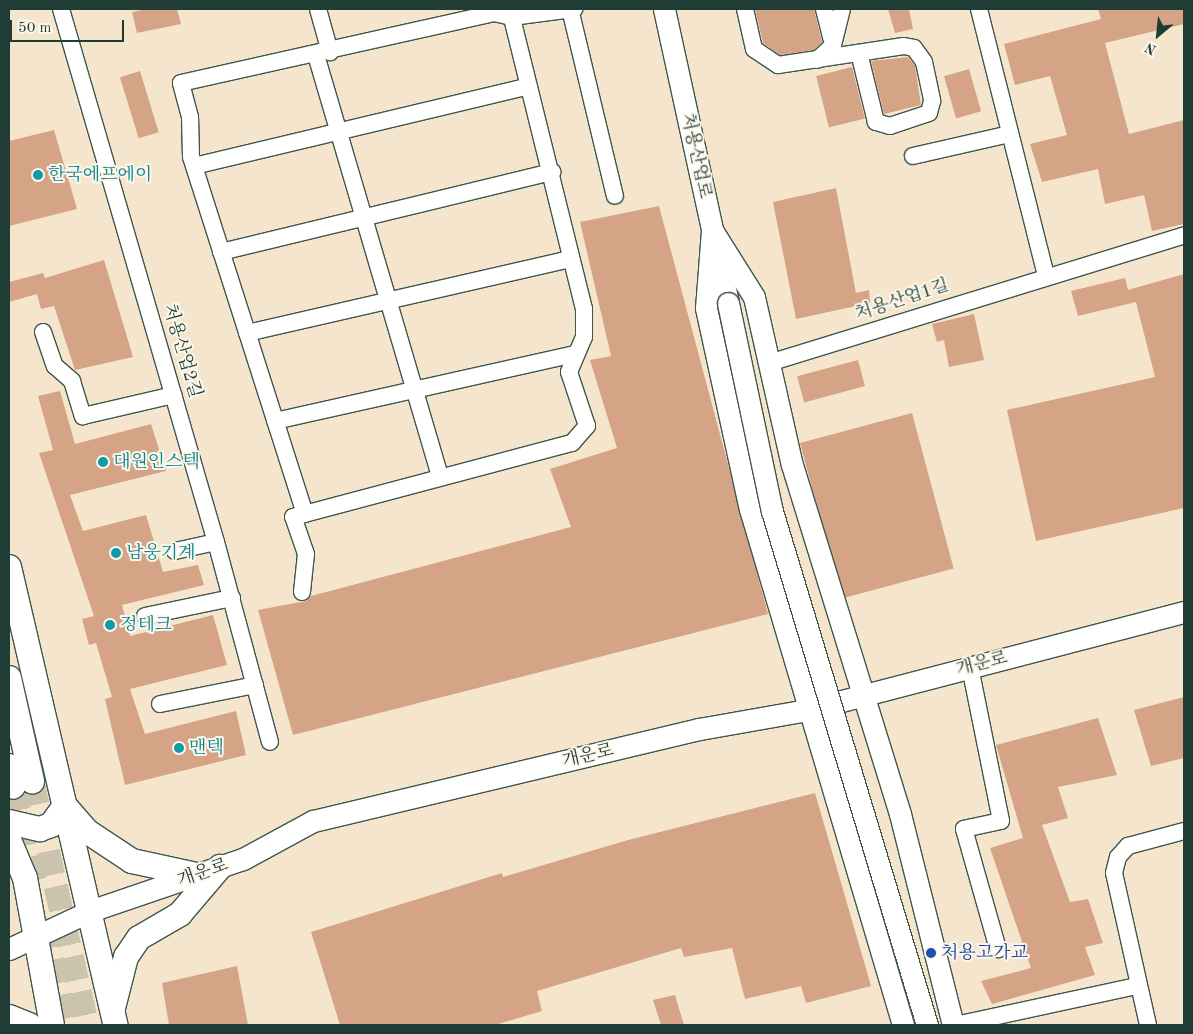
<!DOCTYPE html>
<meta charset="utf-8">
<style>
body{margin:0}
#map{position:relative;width:1193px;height:1034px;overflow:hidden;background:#f6e5cd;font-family:"Old Standard TT","Noto Serif KR",serif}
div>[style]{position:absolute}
.building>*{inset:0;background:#d5a487;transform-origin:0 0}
.highway-tunnel>*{height:24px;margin-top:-12px;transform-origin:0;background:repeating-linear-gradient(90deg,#cbc3ae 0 24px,transparent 0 36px)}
.roads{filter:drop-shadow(1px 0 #3f564b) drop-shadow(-1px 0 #3f564b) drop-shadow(0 1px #3f564b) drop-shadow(0 -1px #3f564b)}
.minor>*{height:16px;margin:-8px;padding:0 8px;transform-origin:8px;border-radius:8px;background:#fff}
.major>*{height:21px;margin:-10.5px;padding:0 10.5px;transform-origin:10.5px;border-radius:10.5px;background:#fff}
.highway>*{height:24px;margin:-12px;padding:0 12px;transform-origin:12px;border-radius:12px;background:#fff}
.bridges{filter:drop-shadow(1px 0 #3f564b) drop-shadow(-1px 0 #3f564b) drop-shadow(0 1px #3f564b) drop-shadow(0 -1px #3f564b)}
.major-bridge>*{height:21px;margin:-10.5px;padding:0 10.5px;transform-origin:10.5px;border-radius:10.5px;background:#fff}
.dots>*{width:14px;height:14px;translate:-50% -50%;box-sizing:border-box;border:2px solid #fbf7ec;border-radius:50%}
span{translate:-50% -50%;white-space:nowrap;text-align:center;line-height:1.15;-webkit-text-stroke:4px #fbf7ec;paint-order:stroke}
.street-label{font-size:18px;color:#1f3d34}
.culture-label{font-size:18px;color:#0d838f}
.left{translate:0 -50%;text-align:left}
.transit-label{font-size:18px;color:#164399}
.frame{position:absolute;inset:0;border:10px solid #1f3d34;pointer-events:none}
.north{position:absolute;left:1133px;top:10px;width:50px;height:50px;-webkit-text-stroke:4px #fbf7ec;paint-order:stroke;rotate:208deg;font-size:14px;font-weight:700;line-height:20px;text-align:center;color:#1f3d34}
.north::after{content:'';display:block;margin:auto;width:18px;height:22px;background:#1f3d34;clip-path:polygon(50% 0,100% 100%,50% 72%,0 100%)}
.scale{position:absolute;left:10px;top:20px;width:114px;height:22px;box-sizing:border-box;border:2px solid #1f3d34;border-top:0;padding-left:6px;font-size:15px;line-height:18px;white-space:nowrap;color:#1f3d34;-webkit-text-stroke:4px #fbf7ec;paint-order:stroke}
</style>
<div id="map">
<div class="building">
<i style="clip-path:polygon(148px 9px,177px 9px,181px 24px,137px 33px,132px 12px)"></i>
<i style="clip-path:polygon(755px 9px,814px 9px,822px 42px,814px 50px,780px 55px,763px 43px)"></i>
<i style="clip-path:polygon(888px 9px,909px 9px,913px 29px,895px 33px)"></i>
<i style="clip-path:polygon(1098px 9px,1184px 9px,1184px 24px,1105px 43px,1129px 134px,1184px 120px,1184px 224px,1152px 231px,1144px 195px,1105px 204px,1098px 169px,1042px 182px,1030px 144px,1067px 135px,1050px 76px,1015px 85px,1004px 44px,1101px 19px)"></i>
<i style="clip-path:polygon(908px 57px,915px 66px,921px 105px,884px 114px,871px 61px)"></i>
<i style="left:852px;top:67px;width:53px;height:37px;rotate:76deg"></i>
<i style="left:969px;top:69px;width:44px;height:26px;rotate:74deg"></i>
<i style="left:140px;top:71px;width:64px;height:21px;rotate:73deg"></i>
<i style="clip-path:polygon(54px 130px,77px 209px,9px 226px,9px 141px)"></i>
<i style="clip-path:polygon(836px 188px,856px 293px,869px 290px,870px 303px,796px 319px,773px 202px)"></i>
<i style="clip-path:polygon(659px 206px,768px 614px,293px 735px,258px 610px,306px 601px,311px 596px,571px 527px,550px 469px,617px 448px,590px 360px,611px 356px,580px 222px)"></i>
<i style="clip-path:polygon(104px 260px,133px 357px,75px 370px,54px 306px,41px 309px,37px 294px,9px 302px,9px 282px,43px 273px,45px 278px)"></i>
<i style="clip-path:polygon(1184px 274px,1184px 508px,1036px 541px,1007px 410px,1155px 377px,1136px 302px,1078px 316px,1071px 291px,1125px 278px,1128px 290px)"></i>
<i style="clip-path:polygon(974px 314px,984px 360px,949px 367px,944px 340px,937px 342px,932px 324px)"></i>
<i style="left:858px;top:360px;width:27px;height:63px;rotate:75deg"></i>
<i style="clip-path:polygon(60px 391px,75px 444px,151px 424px,166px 471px,70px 495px,83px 531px,146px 515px,163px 572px,198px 565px,204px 585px,122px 605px,130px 636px,213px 615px,227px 665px,130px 689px,145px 734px,236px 711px,246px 755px,125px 785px,105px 699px,112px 697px,96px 643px,89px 645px,82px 619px,94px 616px,39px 453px,53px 450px,38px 396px)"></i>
<i style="left:912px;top:413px;width:161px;height:116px;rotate:75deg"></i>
<i style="clip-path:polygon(1184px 697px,1184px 758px,1151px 766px,1134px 710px)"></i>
<i style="clip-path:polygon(1098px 718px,1117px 775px,1058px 787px,1068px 818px,1042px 825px,1070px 902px,1088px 899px,1103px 943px,1085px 947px,1095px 975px,992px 1004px,981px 981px,1031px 968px,990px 848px,1023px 838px,996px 745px)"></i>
<i style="clip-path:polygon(815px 793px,871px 986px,806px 1003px,801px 986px,745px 999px,732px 948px,684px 957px,681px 948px,537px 991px,542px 1011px,495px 1025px,340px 1025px,311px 932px,502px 873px,503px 877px,628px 840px)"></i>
<i style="clip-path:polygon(237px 966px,248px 1025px,169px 1025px,162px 983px)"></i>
<i style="clip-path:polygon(675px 995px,684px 1025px,661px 1025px,653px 1000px)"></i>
</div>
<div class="highway-tunnel">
<i style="left:32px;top:781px;width:250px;rotate:77.3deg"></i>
<i style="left:13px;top:787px;width:103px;rotate:77deg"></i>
<i style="left:44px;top:925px;width:103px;rotate:77deg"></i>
</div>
<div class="roads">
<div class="minor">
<i style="left:61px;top:9px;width:555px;rotate:73.79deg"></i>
<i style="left:216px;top:542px;width:207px;rotate:74.9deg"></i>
<i style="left:318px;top:9px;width:45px;rotate:74.4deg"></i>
<i style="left:570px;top:9px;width:192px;rotate:76.5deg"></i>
<i style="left:745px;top:9px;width:41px;rotate:77.3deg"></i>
<i style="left:754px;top:49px;width:29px;rotate:34deg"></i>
<i style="left:778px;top:65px;width:127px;rotate:-8.6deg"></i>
<i style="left:904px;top:46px;width:10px;rotate:11deg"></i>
<i style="left:914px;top:48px;width:17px;rotate:54deg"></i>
<i style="left:924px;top:62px;width:40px;rotate:78deg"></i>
<i style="left:932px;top:101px;width:12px;rotate:104deg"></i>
<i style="left:929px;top:113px;width:41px;rotate:161.6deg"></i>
<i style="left:890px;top:126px;width:15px;rotate:-164deg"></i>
<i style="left:876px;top:122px;width:71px;rotate:-103.8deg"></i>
<i style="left:824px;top:9px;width:30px;rotate:76deg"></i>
<i style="left:979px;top:9px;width:275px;rotate:75.9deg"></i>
<i style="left:316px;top:55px;width:440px;rotate:73.6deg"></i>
<i style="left:817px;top:60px;width:22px;rotate:-43deg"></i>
<i style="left:833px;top:45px;width:37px;rotate:-76deg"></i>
<i style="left:913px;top:156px;width:99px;rotate:-12.8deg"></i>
<i style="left:194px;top:166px;width:344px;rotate:-13.4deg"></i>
<i style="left:221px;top:252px;width:341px;rotate:-13.6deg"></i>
<i style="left:43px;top:332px;width:36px;rotate:71deg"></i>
<i style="left:55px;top:366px;width:23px;rotate:41deg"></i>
<i style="left:72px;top:381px;width:37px;rotate:73deg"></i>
<i style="left:83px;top:416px;width:93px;rotate:-13deg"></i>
<i style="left:247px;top:333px;width:332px;rotate:-12.9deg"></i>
<i style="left:769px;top:363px;width:434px;rotate:-17.1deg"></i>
<i style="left:275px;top:421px;width:306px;rotate:-12.6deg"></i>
<i style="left:305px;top:514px;width:375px;rotate:-107.7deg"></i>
<i style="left:191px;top:157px;width:40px;rotate:-91.4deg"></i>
<i style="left:190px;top:117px;width:35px;rotate:-105deg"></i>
<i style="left:181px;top:83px;width:321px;rotate:-12.6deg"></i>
<i style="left:494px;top:13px;width:18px;rotate:13deg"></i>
<i style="left:512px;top:17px;width:63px;rotate:-7.4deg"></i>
<i style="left:175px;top:551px;width:42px;rotate:-12.4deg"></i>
<i style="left:302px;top:592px;width:38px;rotate:-84deg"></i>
<i style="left:306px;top:554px;width:39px;rotate:-109deg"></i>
<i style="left:293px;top:517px;width:289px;rotate:-14.9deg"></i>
<i style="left:572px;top:443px;width:23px;rotate:-49deg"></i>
<i style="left:587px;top:426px;width:57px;rotate:-108.4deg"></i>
<i style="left:569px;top:372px;width:38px;rotate:-67deg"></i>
<i style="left:584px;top:337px;width:28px;rotate:-90deg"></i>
<i style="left:584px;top:309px;width:301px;rotate:-103.9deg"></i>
<i style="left:145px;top:616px;width:89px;rotate:-11.7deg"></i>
<i style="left:970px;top:667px;width:157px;rotate:78.6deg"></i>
<i style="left:1001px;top:821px;width:38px;rotate:168deg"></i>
<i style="left:964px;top:829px;width:125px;rotate:74.2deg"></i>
<i style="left:160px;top:704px;width:97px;rotate:-11.3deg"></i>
<i style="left:956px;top:1025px;width:185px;rotate:-12.2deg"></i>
<i style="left:1148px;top:1025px;width:156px;rotate:-102.6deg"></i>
<i style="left:1114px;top:873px;width:16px;rotate:-76deg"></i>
<i style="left:1118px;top:857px;width:15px;rotate:-48deg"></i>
<i style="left:1128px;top:846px;width:58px;rotate:-15deg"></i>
</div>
<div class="major">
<i style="left:664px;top:9px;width:301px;rotate:77.7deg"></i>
<i style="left:712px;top:230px;width:79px;rotate:57.9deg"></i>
<i style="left:754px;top:297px;width:172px;rotate:77.3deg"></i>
<i style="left:792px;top:465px;width:365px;rotate:72.8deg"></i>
<i style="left:900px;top:814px;width:218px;rotate:75.9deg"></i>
<i style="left:712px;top:230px;width:78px;rotate:94.4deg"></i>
<i style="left:706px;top:308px;width:206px;rotate:77.7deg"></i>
<i style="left:750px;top:509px;width:538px;rotate:73.48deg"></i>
<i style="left:9px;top:949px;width:89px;rotate:-25.1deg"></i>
<i style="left:90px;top:911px;width:162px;rotate:-18.8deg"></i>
<i style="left:243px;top:859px;width:80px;rotate:-28.5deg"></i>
<i style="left:313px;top:821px;width:397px;rotate:-13.4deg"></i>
<i style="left:699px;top:729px;width:110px;rotate:-10deg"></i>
<i style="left:807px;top:710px;width:390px;rotate:-14.6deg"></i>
</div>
<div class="highway">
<i style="left:9px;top:567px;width:470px;rotate:76.9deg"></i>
<i style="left:9px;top:678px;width:106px;rotate:77.4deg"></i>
<i style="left:9px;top:766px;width:21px;rotate:79deg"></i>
<i style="left:9px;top:822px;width:32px;rotate:13deg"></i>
<i style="left:40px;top:829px;width:12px;rotate:-20deg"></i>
<i style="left:51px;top:825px;width:24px;rotate:-54deg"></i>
<i style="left:65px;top:806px;width:35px;rotate:49deg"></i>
<i style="left:88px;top:832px;width:53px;rotate:33.4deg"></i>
<i style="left:132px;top:861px;width:66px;rotate:12.2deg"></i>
<i style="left:9px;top:840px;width:41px;rotate:67.2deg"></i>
<i style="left:25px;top:878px;width:149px;rotate:79.6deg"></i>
<i style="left:113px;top:1008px;width:53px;rotate:-75.7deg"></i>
<i style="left:126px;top:957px;width:23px;rotate:-56deg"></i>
<i style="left:139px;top:938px;width:48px;rotate:-30.3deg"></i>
<i style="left:180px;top:914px;width:62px;rotate:-49.6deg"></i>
<i style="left:9px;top:1017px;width:22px;rotate:22deg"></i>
</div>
</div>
<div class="bridges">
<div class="major-bridge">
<i style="left:728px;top:303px;width:213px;rotate:78.1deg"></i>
<i style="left:772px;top:511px;width:537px;rotate:73.22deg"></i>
</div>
</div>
<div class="dots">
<i style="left:38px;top:175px;background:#0f9aa8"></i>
<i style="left:103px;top:462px;background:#0f9aa8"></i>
<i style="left:116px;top:553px;background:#0f9aa8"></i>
<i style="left:110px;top:625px;background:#0f9aa8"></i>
<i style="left:179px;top:748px;background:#0f9aa8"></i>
<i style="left:931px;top:953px;background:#1a4fb4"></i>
</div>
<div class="street-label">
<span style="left:696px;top:156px;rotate:78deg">처용산업로</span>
<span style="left:902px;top:300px;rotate:-18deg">처용산업1길</span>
<span style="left:182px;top:351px;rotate:74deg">처용산업2길</span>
<span style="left:982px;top:664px;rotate:-14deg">개운로</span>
<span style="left:588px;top:756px;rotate:-13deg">개운로</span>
<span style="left:203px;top:873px;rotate:-19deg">개운로</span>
</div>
<div class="culture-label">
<span class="left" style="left:48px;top:175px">한국에프에이</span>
<span class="left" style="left:113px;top:462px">대원인스텍</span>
<span class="left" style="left:126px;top:553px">남웅기계</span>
<span class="left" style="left:120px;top:625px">정테크</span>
<span class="left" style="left:189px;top:748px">맨텍</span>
</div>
<div class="transit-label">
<span class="left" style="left:941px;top:953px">처용고가교</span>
</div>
<div class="frame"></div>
<div class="north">N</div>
<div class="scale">50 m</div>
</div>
